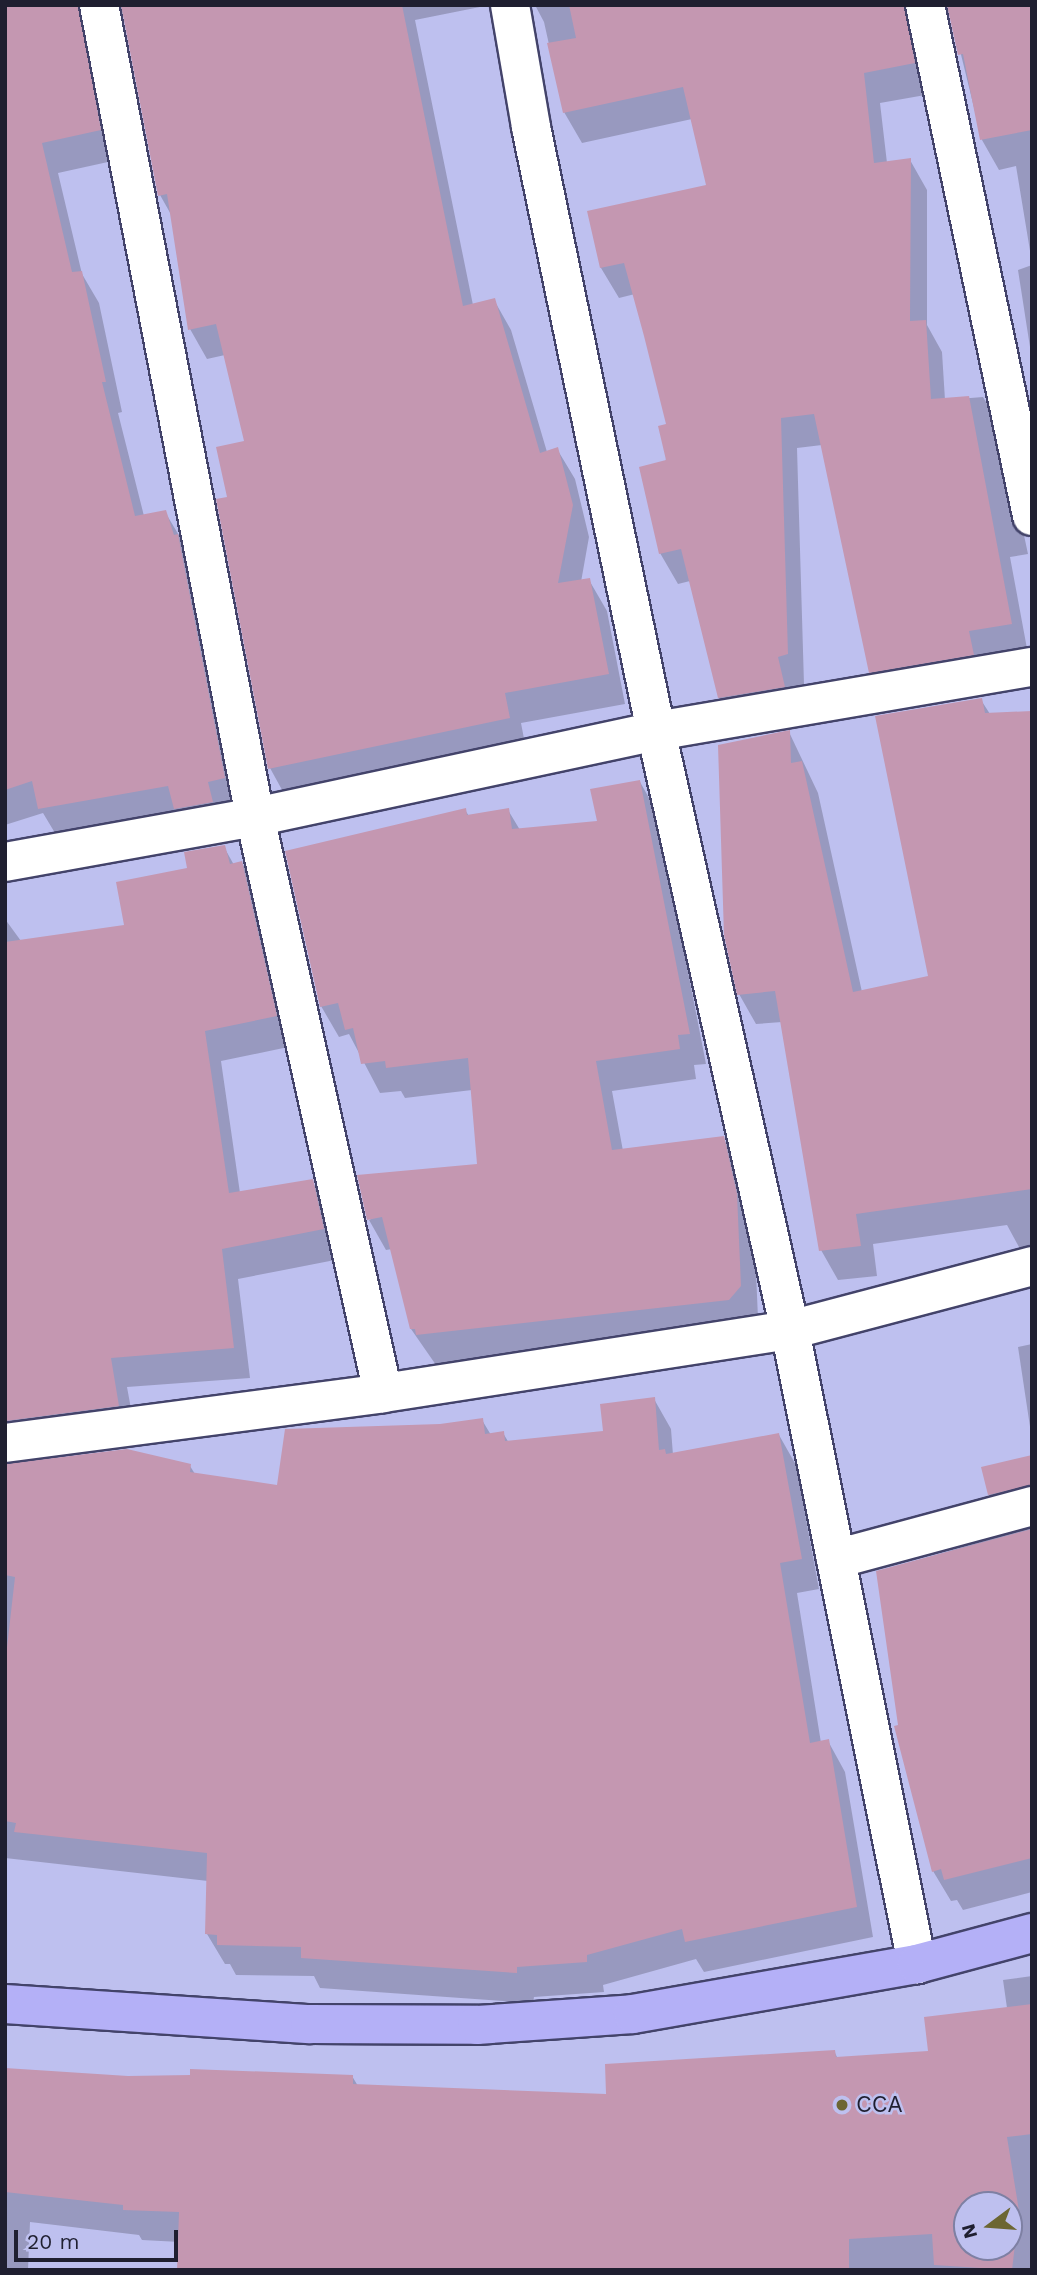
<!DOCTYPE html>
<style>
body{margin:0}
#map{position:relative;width:1037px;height:2275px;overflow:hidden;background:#bec0ef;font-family:"Work Sans",sans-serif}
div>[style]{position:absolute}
.shadow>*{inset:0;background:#0003}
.building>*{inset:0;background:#c497b1}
.roads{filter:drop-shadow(2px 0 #43436a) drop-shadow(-2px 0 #43436a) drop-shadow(0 2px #43436a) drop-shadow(0 -2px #43436a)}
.street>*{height:38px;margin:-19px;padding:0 19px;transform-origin:19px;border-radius:19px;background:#fff}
.primary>*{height:38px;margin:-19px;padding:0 19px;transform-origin:19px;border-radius:19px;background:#b4b0f7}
.dots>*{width:19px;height:19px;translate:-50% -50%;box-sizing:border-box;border:4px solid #bec0ef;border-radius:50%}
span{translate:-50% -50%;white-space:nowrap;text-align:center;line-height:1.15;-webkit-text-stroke:5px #bec0ef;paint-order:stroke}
.poi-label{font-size:23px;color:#1f1f30}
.left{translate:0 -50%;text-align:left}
.frame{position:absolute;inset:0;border:7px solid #1f1f30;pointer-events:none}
.north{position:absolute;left:953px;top:2191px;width:70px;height:70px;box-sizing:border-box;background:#bec0ef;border:2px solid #7e80a3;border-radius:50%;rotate:254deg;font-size:19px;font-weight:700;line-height:28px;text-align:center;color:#1f1f30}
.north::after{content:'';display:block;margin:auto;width:24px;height:32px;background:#6c6633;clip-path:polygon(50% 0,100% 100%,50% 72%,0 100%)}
.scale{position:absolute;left:14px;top:2230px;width:164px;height:32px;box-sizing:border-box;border:4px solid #1f1f30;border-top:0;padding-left:9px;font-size:21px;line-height:24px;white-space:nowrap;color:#1f1f30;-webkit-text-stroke:5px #bec0ef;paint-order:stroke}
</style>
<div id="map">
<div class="shadow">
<i style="clip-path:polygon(5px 5px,490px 5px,415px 20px,473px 305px,494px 300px,511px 330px,547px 452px,557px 449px,575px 479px,589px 537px,581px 582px,589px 580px,607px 611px,625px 704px,521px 723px,526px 749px,287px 799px,270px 768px,229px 498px,246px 442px,225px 355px,207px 359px,190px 329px,173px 218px,160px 195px,125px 14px,112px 13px,117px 160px,58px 173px,82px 274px,99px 303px,122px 412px,118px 413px,144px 516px,165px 512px,183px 542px,241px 808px,58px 838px,43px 813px,5px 825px)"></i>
<i style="clip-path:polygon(535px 5px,1032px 5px,1032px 263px,1016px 166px,999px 170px,982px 140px,951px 14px,937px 13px,931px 94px,880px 103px,887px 163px,910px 160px,927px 190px,927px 325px,942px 352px,945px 400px,983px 397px,1001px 427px,1028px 554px,1010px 557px,1028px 654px,888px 702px,871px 672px,822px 445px,797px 448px,804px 684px,794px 687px,801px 717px,737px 728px,719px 698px,690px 581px,678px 584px,660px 553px,668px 425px,635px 294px,619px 298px,601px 268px,589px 212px,708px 186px,692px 119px,582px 143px,564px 112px,544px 22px)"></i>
<i style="clip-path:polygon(1032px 265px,1032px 360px,1018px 270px)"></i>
<i style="clip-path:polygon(981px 700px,990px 714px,1032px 713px,1032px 1256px,1025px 1258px,1007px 1225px,873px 1244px,877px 1276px,838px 1280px,821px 1250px,782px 1022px,756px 1024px,739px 994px,789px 732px,818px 793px,862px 992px,930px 978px)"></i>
<i style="clip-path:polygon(640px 782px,657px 812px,706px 1064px,694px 1065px,696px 1079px,612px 1091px,623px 1151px,723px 1138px,741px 1168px,754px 1226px,758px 1318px,747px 1330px,436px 1365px,411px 1329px,392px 1249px,386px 1250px,369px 1220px,479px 1165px,472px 1090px,405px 1098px,401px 1091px,380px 1093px,349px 1034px,339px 1037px,321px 1006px,465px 810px,469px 816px,508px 810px,520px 830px,599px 823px)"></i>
<i style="clip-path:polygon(224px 847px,234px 865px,242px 863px,259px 893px,293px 1046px,221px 1061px,240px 1193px,312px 1181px,329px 1211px,340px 1259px,238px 1279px,250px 1378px,127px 1387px,136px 1436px,19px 1451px,5px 1462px,5px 919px,21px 941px,126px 927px,189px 870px)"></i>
<i style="clip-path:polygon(1032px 1344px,1032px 1440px,1018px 1347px)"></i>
<i style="clip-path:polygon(654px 1399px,671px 1429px,673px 1455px,779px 1435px,796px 1465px,819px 1589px,797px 1593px,821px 1743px,828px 1741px,845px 1772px,873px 1937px,704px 1972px,696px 1959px,603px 1985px,604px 1992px,534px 1997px,533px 2003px,320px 1988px,314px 1976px,236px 1975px,230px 1964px,225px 1964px,207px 1934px,208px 1881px,5px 1858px,5px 1466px,190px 1466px,195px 1474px,278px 1487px,440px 1426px,482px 1420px,491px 1435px,503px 1433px,509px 1443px,605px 1433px)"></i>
<i style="clip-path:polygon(1032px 1456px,1032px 1518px,1007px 1525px,989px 1495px)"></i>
<i style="clip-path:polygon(1032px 1527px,1032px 1892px,963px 1910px,957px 1900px,951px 1901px,933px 1871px,900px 1726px,878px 1572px)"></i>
<i style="clip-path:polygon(evenodd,1032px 1976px,1032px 2270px,179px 2270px,180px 2242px,142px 2240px,139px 2235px,30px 2222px,28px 2270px,5px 2270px,5px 2072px,128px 2077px,352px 2076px,358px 2086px,607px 2096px,834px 2051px,838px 2059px,930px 2052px,1007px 2008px,1003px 1980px,1032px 1976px,967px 2205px,1009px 2205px,1009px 2247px,967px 2247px,967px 2205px)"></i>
</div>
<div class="building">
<i style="clip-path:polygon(5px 5px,78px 5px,101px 130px,42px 143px,72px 272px,82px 271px,106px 382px,102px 382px,135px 516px,166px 510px,174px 535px,178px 534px,225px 778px,208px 782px,213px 802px,174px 809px,168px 786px,38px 809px,32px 781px,5px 790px)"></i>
<i style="clip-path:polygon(121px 5px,402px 5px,463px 306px,495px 298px,540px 453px,558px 447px,573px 505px,558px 583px,590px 578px,609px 674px,505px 693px,510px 718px,268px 769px,216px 499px,227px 497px,216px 447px,244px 441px,216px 324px,188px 330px,167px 194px,158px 196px)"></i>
<i style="clip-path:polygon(569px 5px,904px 5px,915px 63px,864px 73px,874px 163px,911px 158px,910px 321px,926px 320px,931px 399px,969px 396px,1012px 624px,969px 631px,974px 655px,869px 673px,814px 414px,781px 418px,788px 654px,778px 657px,785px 687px,718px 698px,681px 549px,659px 554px,639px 467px,666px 460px,658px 426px,666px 424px,644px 336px,624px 263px,600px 268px,587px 211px,706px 185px,683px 87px,563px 113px,547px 43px,576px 38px)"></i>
<i style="clip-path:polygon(947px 5px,1032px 5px,1032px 130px,980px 140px,963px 54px,958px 55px)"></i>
<i style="clip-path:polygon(982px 698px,985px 713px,1032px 711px,1032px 1189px,856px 1214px,861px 1246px,819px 1251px,775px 991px,737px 995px,724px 935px,718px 745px,790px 730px,791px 763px,802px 761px,853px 992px,928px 976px,875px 716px)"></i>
<i style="clip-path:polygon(640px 780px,690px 1034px,678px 1035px,680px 1049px,596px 1061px,612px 1150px,724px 1136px,737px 1194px,741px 1286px,729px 1300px,416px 1335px,415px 1329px,410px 1329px,382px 1217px,367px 1220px,357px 1175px,477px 1164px,468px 1058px,386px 1068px,385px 1061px,361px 1064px,353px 1028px,345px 1030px,338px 1003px,320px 1007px,285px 851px,466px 808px,467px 815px,509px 808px,512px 829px,597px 821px,590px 789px)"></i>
<i style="clip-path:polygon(225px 845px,230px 864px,242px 861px,277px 1016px,205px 1031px,229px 1193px,313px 1179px,324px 1229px,222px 1249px,234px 1348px,111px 1358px,119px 1406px,5px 1421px,5px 942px,124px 925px,116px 882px,187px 868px,184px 852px)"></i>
<i style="clip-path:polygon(655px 1397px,659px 1450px,665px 1449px,666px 1454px,779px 1433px,802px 1559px,780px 1563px,810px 1743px,829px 1739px,857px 1907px,685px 1942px,682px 1929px,587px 1955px,587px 1962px,517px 1967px,517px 1973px,301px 1958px,301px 1947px,217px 1945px,217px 1935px,205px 1934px,207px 1853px,14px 1832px,16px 1823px,5px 1821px,5px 1665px,15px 1577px,5px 1575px,5px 1464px,127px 1449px,191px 1464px,190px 1472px,277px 1485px,285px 1429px,440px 1424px,483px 1418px,485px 1434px,504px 1431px,505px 1441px,603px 1431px,600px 1404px)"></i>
<i style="clip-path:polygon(1032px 1455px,1032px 1485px,988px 1495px,981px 1467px)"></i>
<i style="clip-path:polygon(1032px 1529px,1032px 1858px,944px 1880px,941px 1869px,932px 1872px,894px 1726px,898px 1725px,876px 1571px)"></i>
<i style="clip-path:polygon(evenodd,1032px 2004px,1032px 2134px,1007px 2137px,1019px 2211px,1012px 2270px,934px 2265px,932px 2234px,849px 2239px,849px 2270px,177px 2270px,179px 2212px,123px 2210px,123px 2205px,5px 2192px,5px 2068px,128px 2076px,190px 2075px,190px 2069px,353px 2075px,353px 2084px,606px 2094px,605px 2064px,835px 2050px,836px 2057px,928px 2051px,924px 2017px,1032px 2004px,967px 2205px,1009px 2205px,1009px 2247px,967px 2247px,967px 2205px)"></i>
</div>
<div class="roads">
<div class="street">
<i style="left:99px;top:5px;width:827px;rotate:79.12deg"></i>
<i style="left:255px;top:817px;width:590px;rotate:77.47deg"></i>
<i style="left:510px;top:5px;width:124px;rotate:80.2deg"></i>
<i style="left:531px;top:127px;width:617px;rotate:78.31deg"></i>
<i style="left:656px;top:731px;width:614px;rotate:77.39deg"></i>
<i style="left:790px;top:1330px;width:647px;rotate:78.67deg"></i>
<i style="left:925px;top:5px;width:522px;rotate:78.17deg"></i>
<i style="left:5px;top:862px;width:254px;rotate:-10.2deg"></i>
<i style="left:255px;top:817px;width:410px;rotate:-12.1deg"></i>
<i style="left:656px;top:731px;width:381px;rotate:-9.7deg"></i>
<i style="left:5px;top:1443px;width:381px;rotate:-7.5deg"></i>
<i style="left:383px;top:1393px;width:412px;rotate:-8.8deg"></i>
<i style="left:790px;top:1330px;width:250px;rotate:-14.8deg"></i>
<i style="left:836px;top:1559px;width:203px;rotate:-15.1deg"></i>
</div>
<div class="primary">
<i style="left:5px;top:2004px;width:306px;rotate:3.8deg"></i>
<i style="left:310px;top:2024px;width:167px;rotate:0.3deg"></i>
<i style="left:477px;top:2025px;width:156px;rotate:-4deg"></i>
<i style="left:633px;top:2014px;width:288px;rotate:-10deg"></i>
<i style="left:917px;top:1964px;width:119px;rotate:-15.1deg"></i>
</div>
</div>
<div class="dots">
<i style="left:842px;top:2105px;background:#6c6633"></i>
</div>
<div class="poi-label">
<span class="left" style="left:856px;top:2105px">CCA</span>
</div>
<div class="frame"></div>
<div class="north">N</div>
<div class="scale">20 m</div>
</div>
